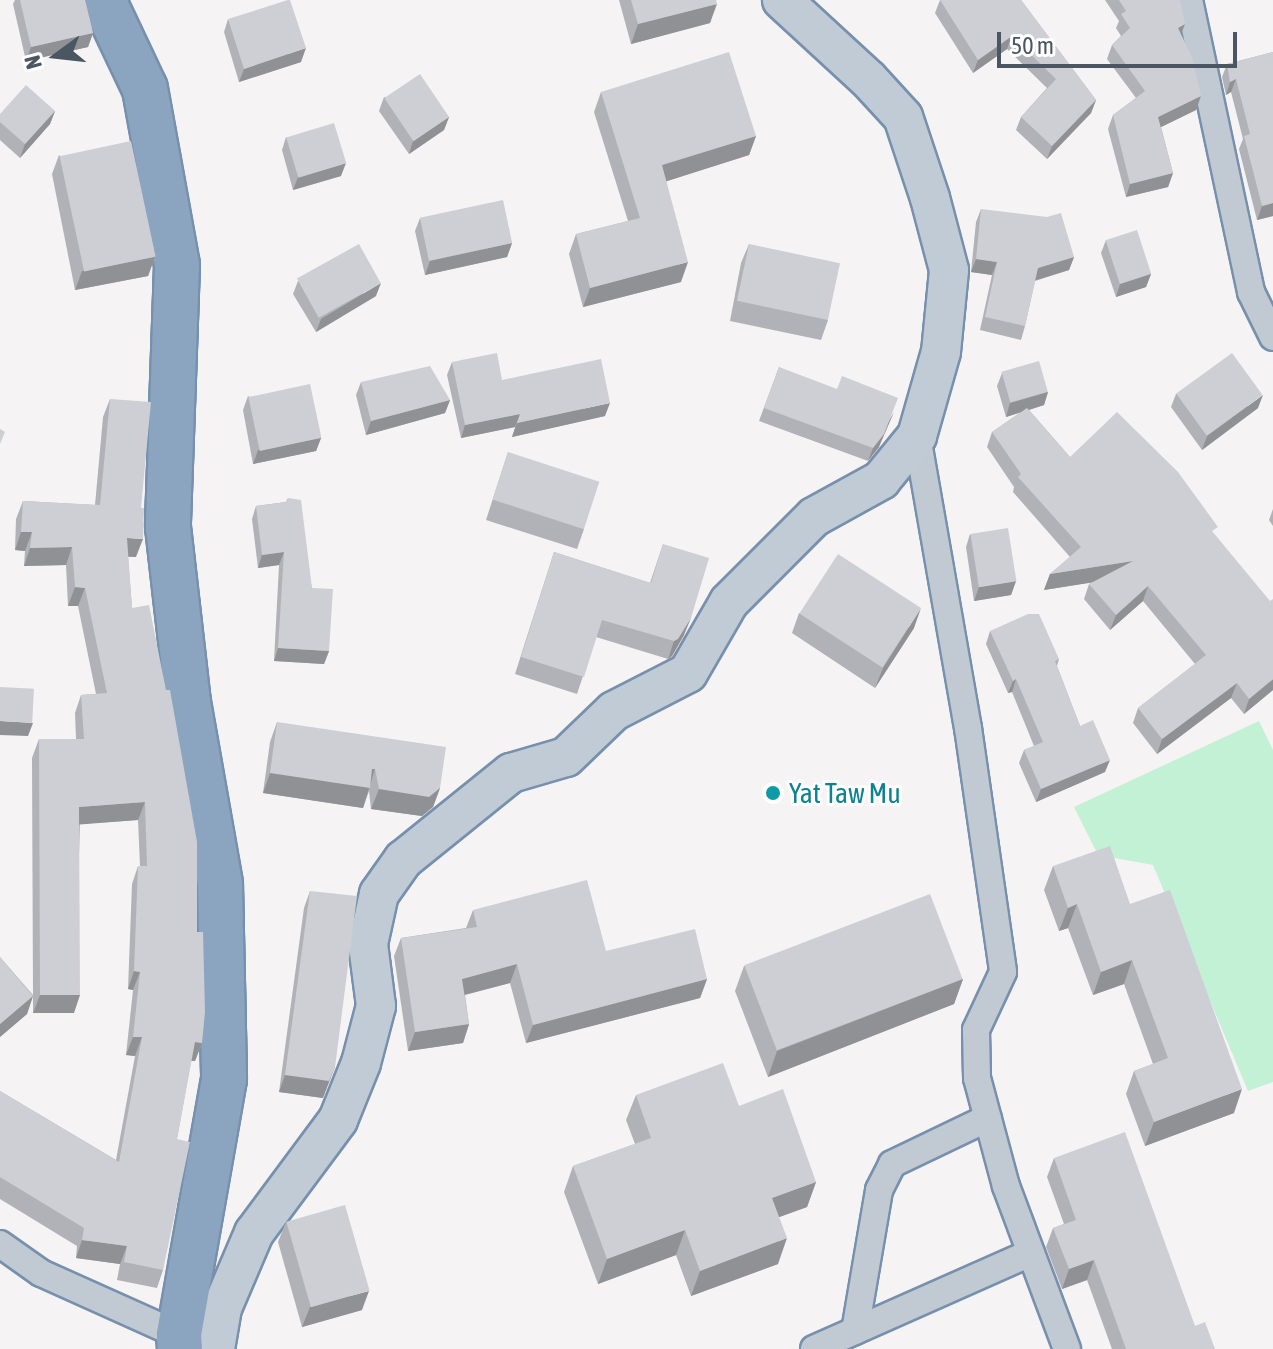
<!DOCTYPE html>
<style>
body{margin:0}
#map{position:relative;width:1273px;height:1349px;overflow:hidden;background:#f5f3f3;font-family:"Asap Condensed",sans-serif}
div>[style]{position:absolute}
.green>*{inset:0;background:#c3f1d5}
.roads{filter:drop-shadow(2px 0 #7690ad) drop-shadow(-2px 0 #7690ad) drop-shadow(0 2px #7690ad) drop-shadow(0 -2px #7690ad)}
.street>*{height:26px;margin:-13px;padding:0 13px;transform-origin:13px;border-radius:13px;background:#c1cad2}
.secondary>*{height:38px;margin:-19px;padding:0 19px;transform-origin:19px;border-radius:19px;background:#c1cbd6}
.highway>*{height:44px;margin:-22px;padding:0 22px;transform-origin:22px;border-radius:22px;background:#8ba5c1}
.wall>*{inset:0;background:#b0b2b7}
.shaded-wall>*{inset:0;background:#909195}
.building>*{inset:0;background:#cdcfd5;transform-origin:0 0}
.dots>*{width:22px;height:22px;translate:-50% -50%;box-sizing:border-box;border:4px solid #fff;border-radius:50%}
span{translate:-50% -50%;white-space:nowrap;text-align:center;line-height:1.15;-webkit-text-stroke:6px #fff;paint-order:stroke}
.culture-label{font-size:28px;color:#0d838f}
.left{translate:0 -50%;text-align:left}
.north{position:absolute;left:16px;top:16px;width:80px;height:80px;-webkit-text-stroke:6px #fff;paint-order:stroke;rotate:255deg;font-size:22px;font-weight:700;line-height:32px;text-align:center;color:#4a5661}
.north::after{content:'';display:block;margin:auto;width:28px;height:36px;background:#4a5661;clip-path:polygon(50% 0,100% 100%,50% 72%,0 100%)}
.scale{position:absolute;left:997px;top:32px;width:240px;height:36px;box-sizing:border-box;border:4px solid #4a5661;border-top:0;padding-left:10px;font-size:24px;line-height:28px;white-space:nowrap;color:#4a5661;-webkit-text-stroke:6px #fff;paint-order:stroke}
</style>
<div id="map">
<div class="green">
<i style="clip-path:polygon(1259px 721px,1273px 750px,1273px 1082px,1248px 1091px,1153px 865px,1098px 855px,1074px 807px)"></i>
</div>
<div class="roads">
<div class="street">
<i style="left:1189px;top:0;width:299px;rotate:78deg"></i>
<i style="left:1251px;top:292px;width:50px;rotate:63.9deg"></i>
<i style="left:917px;top:436px;width:296px;rotate:80.1deg"></i>
<i style="left:968px;top:728px;width:246px;rotate:81.8deg"></i>
<i style="left:1003px;top:972px;width:64px;rotate:115deg"></i>
<i style="left:976px;top:1030px;width:48px;rotate:88.8deg"></i>
<i style="left:977px;top:1078px;width:112px;rotate:75deg"></i>
<i style="left:1006px;top:1186px;width:174px;rotate:69.5deg"></i>
<i style="left:0;top:1244px;width:50px;rotate:35.3deg"></i>
<i style="left:41px;top:1273px;width:151px;rotate:24.2deg"></i>
<i style="left:855px;top:1331px;width:143px;rotate:-80.3deg"></i>
<i style="left:879px;top:1190px;width:29px;rotate:-63deg"></i>
<i style="left:892px;top:1164px;width:106px;rotate:-25.6deg"></i>
<i style="left:814px;top:1349px;width:237px;rotate:-23.9deg"></i>
</div>
<div class="secondary">
<i style="left:215px;top:1349px;width:42px;rotate:-80.3deg"></i>
<i style="left:222px;top:1308px;width:82px;rotate:-66.9deg"></i>
<i style="left:254px;top:1233px;width:141px;rotate:-53.4deg"></i>
<i style="left:338px;top:1120px;width:61px;rotate:-68deg"></i>
<i style="left:361px;top:1063px;width:59px;rotate:-75.3deg"></i>
<i style="left:376px;top:1006px;width:63px;rotate:-97.4deg"></i>
<i style="left:368px;top:944px;width:51px;rotate:-77.6deg"></i>
<i style="left:379px;top:894px;width:42px;rotate:-54.8deg"></i>
<i style="left:403px;top:860px;width:139px;rotate:-38.9deg"></i>
<i style="left:511px;top:773px;width:57px;rotate:-16.2deg"></i>
<i style="left:566px;top:757px;width:66px;rotate:-43.8deg"></i>
<i style="left:614px;top:711px;width:83px;rotate:-27.2deg"></i>
<i style="left:688px;top:673px;width:82px;rotate:-60deg"></i>
<i style="left:729px;top:602px;width:120px;rotate:-45deg"></i>
<i style="left:814px;top:517px;width:77px;rotate:-28.9deg"></i>
<i style="left:881px;top:480px;width:57px;rotate:-50.7deg"></i>
<i style="left:917px;top:436px;width:87px;rotate:-74.1deg"></i>
<i style="left:941px;top:352px;width:82px;rotate:-84.4deg"></i>
<i style="left:949px;top:270px;width:74px;rotate:-104.8deg"></i>
<i style="left:930px;top:198px;width:85px;rotate:-108.4deg"></i>
<i style="left:903px;top:117px;width:52px;rotate:-132.6deg"></i>
<i style="left:868px;top:79px;width:117px;rotate:-137.4deg"></i>
</div>
<div class="highway">
<i style="left:103px;top:0;width:98px;rotate:64.7deg"></i>
<i style="left:145px;top:89px;width:179px;rotate:79.7deg"></i>
<i style="left:177px;top:265px;width:262px;rotate:92deg"></i>
<i style="left:168px;top:527px;width:176px;rotate:83.5deg"></i>
<i style="left:188px;top:702px;width:185px;rotate:80deg"></i>
<i style="left:220px;top:884px;width:195px;rotate:88.8deg"></i>
<i style="left:224px;top:1079px;width:260px;rotate:100deg"></i>
<i style="left:179px;top:1335px;width:14px;rotate:86deg"></i>
</div>
</div>
<div class="wall">
<i style="clip-path:polygon(15px 0,85px 0,93px 33px,88px 47px,26px 61px,13px 4px)"></i>
<i style="clip-path:polygon(619px 0,716px 0,710px 23px,631px 44px)"></i>
<i style="clip-path:polygon(940px 0,1021px 0,1096px 100px,1091px 113px,1047px 159px,1016px 130px,1021px 117px,1047px 88px,1007px 49px,973px 73px,935px 13px)"></i>
<i style="clip-path:polygon(1105px 0,1180px 0,1181px 35px,1196px 110px,1161px 127px,1173px 173px,1168px 187px,1126px 197px,1108px 129px,1113px 115px,1136px 98px,1107px 59px,1112px 45px,1121px 36px,1116px 28px,1119px 21px)"></i>
<i style="clip-path:polygon(228px 19px,301px 62px,239px 82px,224px 32px)"></i>
<i style="clip-path:polygon(1273px 52px,1273px 216px,1257px 220px,1239px 149px,1243px 139px,1231px 92px,1226px 95px,1222px 77px,1227px 64px)"></i>
<i style="clip-path:polygon(601px 92px,756px 136px,749px 155px,666px 181px,681px 282px,583px 307px,569px 254px,576px 234px,628px 221px,594px 112px)"></i>
<i style="clip-path:polygon(384px 97px,449px 117px,444px 130px,409px 154px,379px 111px)"></i>
<i style="clip-path:polygon(55px 111px,50px 124px,20px 158px,0 140px,0 114px)"></i>
<i style="clip-path:polygon(286px 137px,341px 176px,293px 190px,282px 150px)"></i>
<i style="clip-path:polygon(59px 155px,155px 257px,148px 276px,75px 290px,52px 174px)"></i>
<i style="clip-path:polygon(981px 209px,1074px 257px,1069px 270px,1035px 281px,1025px 326px,1021px 340px,980px 330px,992px 275px,971px 272px,976px 222px)"></i>
<i style="clip-path:polygon(420px 218px,512px 243px,507px 257px,425px 275px,415px 231px)"></i>
<i style="clip-path:polygon(1106px 240px,1151px 274px,1146px 287px,1116px 297px,1101px 253px)"></i>
<i style="clip-path:polygon(749px 244px,828px 320px,821px 340px,730px 321px,741px 263px)"></i>
<i style="clip-path:polygon(298px 281px,376px 296px,316px 332px,293px 294px)"></i>
<i style="clip-path:polygon(452px 362px,502px 380px,605px 416px,512px 437px,515px 427px,461px 438px,447px 375px)"></i>
<i style="clip-path:polygon(779px 367px,879px 447px,868px 461px,759px 421px)"></i>
<i style="clip-path:polygon(1002px 373px,1048px 392px,1044px 405px,1029px 410px,1070px 457px,1215px 535px,1273px 690px,1244px 714px,1231px 698px,1157px 754px,1133px 723px,1138px 708px,1195px 664px,1143px 601px,1110px 630px,1084px 599px,1089px 584px,1093px 582px,1044px 590px,1050px 574px,1070px 557px,1013px 492px,1014px 487px,987px 447px,992px 432px,1021px 412px,1006px 417px,997px 386px)"></i>
<i style="clip-path:polygon(361px 382px,450px 400px,445px 413px,366px 435px,356px 395px)"></i>
<i style="clip-path:polygon(1176px 394px,1258px 408px,1202px 450px,1171px 407px)"></i>
<i style="clip-path:polygon(248px 396px,321px 438px,316px 451px,253px 464px,243px 410px)"></i>
<i style="clip-path:polygon(110px 399px,136px 557px,128px 557px,132px 608px,197px 932px,202px 1043px,195px 1061px,191px 1061px,177px 1139px,163px 1270px,157px 1288px,117px 1280px,120px 1264px,76px 1258px,77px 1246px,0 1199px,0 1091px,116px 1160px,135px 1056px,126px 1055px,133px 990px,128px 989px,132px 884px,138px 866px,140px 866px,138px 820px,80px 824px,74px 1013px,33px 1013px,33px 996px,27px 1014px,0 1037px,0 957px,33px 995px,32px 758px,39px 739px,76px 739px,75px 713px,81px 695px,96px 694px,78px 606px,68px 606px,66px 565px,24px 566px,25px 551px,15px 550px,16px 519px,23px 501px,95px 505px,103px 417px)"></i>
<i style="clip-path:polygon(508px 452px,584px 529px,577px 549px,486px 520px)"></i>
<i style="clip-path:polygon(288px 498px,329px 651px,324px 664px,274px 661px,279px 565px,258px 568px,252px 519px,256px 506px,286px 502px)"></i>
<i style="clip-path:polygon(1273px 509px,1273px 526px,1269px 520px)"></i>
<i style="clip-path:polygon(970px 534px,1016px 581px,1011px 595px,974px 601px,966px 547px)"></i>
<i style="clip-path:polygon(663px 544px,684px 635px,672px 656px,668px 659px,596px 637px,577px 694px,515px 674px,554px 552px,650px 583px)"></i>
<i style="clip-path:polygon(799px 613px,914px 628px,875px 688px,792px 633px)"></i>
<i style="clip-path:polygon(990px 631px,1059px 659px,1057px 666px,1080px 726px,1105px 772px,1036px 802px,1019px 763px,1024px 750px,1034px 746px,1012px 692px,1008px 693px,986px 644px)"></i>
<i style="clip-path:polygon(277px 722px,440px 788px,433px 807px,422px 816px,371px 809px,369px 791px,363px 808px,263px 793px,270px 742px)"></i>
<i style="clip-path:polygon(1053px 866px,1130px 904px,1234px 1113px,1145px 1146px,1126px 1094px,1134px 1071px,1153px 1064px,1124px 984px,1093px 995px,1068px 928px,1059px 931px,1044px 890px)"></i>
<i style="clip-path:polygon(310px 891px,323px 1098px,279px 1092px,304px 908px)"></i>
<i style="clip-path:polygon(473px 910px,606px 951px,707px 979px,700px 998px,526px 1043px,510px 983px,465px 995px,469px 1024px,463px 1043px,408px 1051px,394px 956px,401px 938px,466px 928px)"></i>
<i style="clip-path:polygon(744px 966px,963px 979px,954px 1004px,768px 1077px,735px 991px)"></i>
<i style="clip-path:polygon(636px 1095px,739px 1106px,816px 1182px,807px 1207px,779px 1217px,778px 1264px,691px 1296px,676px 1255px,598px 1284px,564px 1192px,573px 1166px,635px 1144px,626px 1120px)"></i>
<i style="clip-path:polygon(1054px 1158px,1195px 1326px,1215px 1349px,1112px 1349px,1087px 1280px,1062px 1289px,1046px 1247px,1053px 1228px,1064px 1224px,1047px 1177px)"></i>
<i style="clip-path:polygon(286px 1222px,362px 1310px,302px 1327px,278px 1242px)"></i>
</div>
<div class="shaded-wall">
<i style="clip-path:polygon(717px 4px,710px 23px,631px 44px,638px 24px)"></i>
<i style="clip-path:polygon(1185px 24px,1180px 37px,1178px 28px)"></i>
<i style="clip-path:polygon(93px 33px,88px 47px,26px 61px,31px 47px)"></i>
<i style="clip-path:polygon(1012px 36px,1007px 49px,973px 73px,978px 60px)"></i>
<i style="clip-path:polygon(306px 48px,301px 62px,239px 82px,244px 69px)"></i>
<i style="clip-path:polygon(1236px 79px,1231px 92px,1226px 95px,1230px 82px)"></i>
<i style="clip-path:polygon(1201px 96px,1196px 110px,1153px 131px,1158px 117px)"></i>
<i style="clip-path:polygon(1096px 100px,1091px 113px,1047px 159px,1052px 146px)"></i>
<i style="clip-path:polygon(55px 111px,50px 124px,20px 158px,25px 144px)"></i>
<i style="clip-path:polygon(449px 117px,444px 130px,409px 154px,413px 141px)"></i>
<i style="clip-path:polygon(756px 136px,749px 155px,655px 185px,662px 165px)"></i>
<i style="clip-path:polygon(346px 163px,341px 176px,293px 190px,298px 177px)"></i>
<i style="clip-path:polygon(1173px 173px,1168px 187px,1126px 197px,1130px 184px)"></i>
<i style="clip-path:polygon(1273px 203px,1273px 216px,1257px 220px,1262px 206px)"></i>
<i style="clip-path:polygon(512px 243px,507px 257px,425px 275px,430px 261px)"></i>
<i style="clip-path:polygon(155px 257px,148px 276px,75px 290px,82px 271px)"></i>
<i style="clip-path:polygon(1074px 257px,1069px 270px,1033px 281px,1038px 268px)"></i>
<i style="clip-path:polygon(976px 259px,997px 262px,992px 275px,971px 272px)"></i>
<i style="clip-path:polygon(688px 262px,681px 282px,583px 307px,590px 288px)"></i>
<i style="clip-path:polygon(1151px 274px,1146px 287px,1116px 297px,1120px 284px)"></i>
<i style="clip-path:polygon(381px 283px,376px 296px,316px 332px,321px 319px)"></i>
<i style="clip-path:polygon(1048px 392px,1044px 405px,1006px 417px,1010px 403px)"></i>
<i style="clip-path:polygon(1263px 395px,1258px 408px,1202px 450px,1207px 436px)"></i>
<i style="clip-path:polygon(450px 400px,445px 413px,366px 435px,371px 421px)"></i>
<i style="clip-path:polygon(610px 403px,605px 416px,512px 437px,517px 423px)"></i>
<i style="clip-path:polygon(894px 412px,879px 447px,868px 461px,873px 448px)"></i>
<i style="clip-path:polygon(520px 414px,515px 427px,461px 438px,465px 425px)"></i>
<i style="clip-path:polygon(321px 438px,316px 451px,253px 464px,258px 450px)"></i>
<i style="clip-path:polygon(21px 532px,32px 532px,25px 551px,15px 550px)"></i>
<i style="clip-path:polygon(127px 538px,143px 539px,136px 557px,120px 556px)"></i>
<i style="clip-path:polygon(72px 547px,66px 565px,24px 566px,30px 548px)"></i>
<i style="clip-path:polygon(284px 552px,279px 565px,258px 568px,262px 555px)"></i>
<i style="clip-path:polygon(1133px 561px,1127px 577px,1044px 590px,1050px 574px)"></i>
<i style="clip-path:polygon(1016px 581px,1011px 595px,974px 601px,979px 587px)"></i>
<i style="clip-path:polygon(1148px 586px,1143px 601px,1110px 630px,1116px 615px)"></i>
<i style="clip-path:polygon(75px 587px,85px 588px,78px 606px,68px 606px)"></i>
<i style="clip-path:polygon(921px 608px,914px 628px,875px 688px,883px 668px)"></i>
<i style="clip-path:polygon(691px 618px,684px 635px,672px 656px,668px 659px,674px 641px)"></i>
<i style="clip-path:polygon(278px 648px,329px 651px,324px 664px,274px 661px)"></i>
<i style="clip-path:polygon(1016px 679px,1012px 692px,1008px 693px,1013px 681px)"></i>
<i style="clip-path:polygon(1273px 679px,1273px 690px,1244px 714px,1249px 699px)"></i>
<i style="clip-path:polygon(1237px 683px,1231px 698px,1157px 754px,1162px 739px)"></i>
<i style="clip-path:polygon(0 721px,33px 723px,28px 736px,0 735px)"></i>
<i style="clip-path:polygon(1110px 760px,1105px 772px,1036px 802px,1041px 789px)"></i>
<i style="clip-path:polygon(375px 769px,363px 808px,263px 793px,270px 773px)"></i>
<i style="clip-path:polygon(440px 788px,433px 807px,422px 816px,371px 809px,379px 789px)"></i>
<i style="clip-path:polygon(145px 802px,138px 820px,73px 825px,79px 807px)"></i>
<i style="clip-path:polygon(1077px 904px,1068px 928px,1059px 931px,1068px 908px)"></i>
<i style="clip-path:polygon(1132px 960px,1124px 984px,1093px 995px,1101px 972px)"></i>
<i style="clip-path:polygon(517px 964px,510px 983px,456px 997px,462px 979px)"></i>
<i style="clip-path:polygon(134px 971px,140px 972px,133px 990px,128px 989px)"></i>
<i style="clip-path:polygon(707px 979px,700px 998px,526px 1043px,533px 1025px)"></i>
<i style="clip-path:polygon(963px 979px,954px 1004px,768px 1077px,777px 1051px)"></i>
<i style="clip-path:polygon(40px 995px,80px 995px,74px 1013px,33px 1013px)"></i>
<i style="clip-path:polygon(33px 996px,27px 1014px,0 1037px,0 1024px)"></i>
<i style="clip-path:polygon(469px 1024px,463px 1043px,408px 1051px,415px 1032px)"></i>
<i style="clip-path:polygon(133px 1037px,142px 1037px,135px 1056px,126px 1055px)"></i>
<i style="clip-path:polygon(195px 1042px,202px 1043px,195px 1061px,188px 1060px)"></i>
<i style="clip-path:polygon(335px 1067px,323px 1098px,279px 1092px,285px 1075px)"></i>
<i style="clip-path:polygon(1242px 1089px,1234px 1113px,1145px 1146px,1154px 1122px)"></i>
<i style="clip-path:polygon(816px 1182px,807px 1207px,763px 1223px,772px 1198px)"></i>
<i style="clip-path:polygon(685px 1230px,676px 1255px,598px 1284px,607px 1259px)"></i>
<i style="clip-path:polygon(787px 1238px,778px 1264px,691px 1296px,700px 1271px)"></i>
<i style="clip-path:polygon(82px 1240px,127px 1246px,120px 1264px,76px 1258px)"></i>
<i style="clip-path:polygon(1094px 1260px,1087px 1280px,1062px 1289px,1069px 1269px)"></i>
<i style="clip-path:polygon(369px 1291px,362px 1310px,302px 1327px,310px 1307px)"></i>
</div>
<div class="building">
<i style="clip-path:polygon(20px 0,85px 0,93px 33px,31px 47px)"></i>
<i style="clip-path:polygon(288px 0,290px 0,306px 48px,244px 69px,228px 19px)"></i>
<i style="clip-path:polygon(631px 0,716px 0,717px 4px,638px 24px)"></i>
<i style="clip-path:polygon(940px 0,1021px 0,1096px 100px,1052px 146px,1021px 117px,1056px 79px,1012px 36px,978px 60px)"></i>
<i style="clip-path:polygon(1119px 0,1180px 0,1185px 24px,1178px 28px,1192px 57px,1201px 96px,1158px 117px,1173px 173px,1130px 184px,1113px 115px,1145px 91px,1112px 45px,1130px 28px,1121px 14px,1126px 11px)"></i>
<i style="clip-path:polygon(729px 52px,756px 136px,662px 165px,688px 262px,590px 288px,576px 234px,640px 218px,601px 92px)"></i>
<i style="clip-path:polygon(1273px 52px,1273px 203px,1262px 206px,1244px 136px,1250px 134px,1236px 79px,1230px 82px,1227px 64px)"></i>
<i style="left:420px;top:74px;width:52px;height:43px;rotate:56deg"></i>
<i style="clip-path:polygon(26px 85px,55px 111px,25px 144px,0 122px,0 114px)"></i>
<i style="left:334px;top:123px;width:42px;height:50px;rotate:73deg"></i>
<i style="left:131px;top:141px;width:118px;height:73px;rotate:78deg"></i>
<i style="left:503px;top:200px;width:44px;height:85px;rotate:78deg"></i>
<i style="clip-path:polygon(981px 209px,1047px 217px,1061px 213px,1074px 257px,1038px 268px,1025px 326px,985px 317px,997px 262px,976px 259px)"></i>
<i style="left:1137px;top:230px;width:46px;height:33px;rotate:72deg"></i>
<i style="left:359px;top:244px;width:45px;height:71px;rotate:61deg"></i>
<i style="left:749px;top:244px;width:93px;height:58px;rotate:12deg"></i>
<i style="clip-path:polygon(497px 353px,502px 380px,601px 359px,610px 403px,517px 423px,520px 414px,465px 425px,452px 362px)"></i>
<i style="left:1232px;top:353px;width:52px;height:69px;rotate:54deg"></i>
<i style="left:1039px;top:361px;width:32px;height:39px;rotate:74deg"></i>
<i style="clip-path:polygon(430px 366px,450px 400px,371px 421px,361px 382px)"></i>
<i style="clip-path:polygon(779px 367px,837px 389px,842px 376px,898px 398px,884px 434px,873px 448px,764px 408px)"></i>
<i style="left:310px;top:384px;width:55px;height:63px;rotate:78deg"></i>
<i style="clip-path:polygon(110px 399px,151px 402px,141px 508px,144px 508px,143px 539px,127px 538px,132px 608px,149px 605px,166px 690px,170px 690px,197px 842px,197px 932px,203px 932px,205px 1012px,202px 1043px,195px 1042px,177px 1139px,190px 1142px,163px 1270px,124px 1262px,127px 1246px,82px 1240px,84px 1228px,0 1177px,0 1091px,119px 1162px,142px 1037px,133px 1037px,140px 972px,134px 971px,138px 866px,147px 866px,145px 802px,79px 807px,80px 995px,40px 995px,39px 739px,84px 739px,81px 695px,107px 693px,85px 588px,75px 587px,72px 547px,30px 548px,32px 532px,21px 532px,23px 501px,100px 505px)"></i>
<i style="clip-path:polygon(1027px 408px,1070px 457px,1117px 412px,1178px 472px,1218px 527px,1212px 531px,1270px 601px,1273px 599px,1273px 679px,1249px 699px,1237px 683px,1162px 739px,1138px 708px,1206px 655px,1148px 586px,1116px 615px,1089px 584px,1133px 561px,1050px 574px,1081px 547px,1018px 477px,1021px 474px,992px 432px)"></i>
<i style="clip-path:polygon(0 429px,5px 432px,0 444px)"></i>
<i style="left:508px;top:452px;width:96px;height:50px;rotate:18deg"></i>
<i style="clip-path:polygon(288px 498px,301px 500px,312px 588px,333px 589px,329px 651px,278px 648px,284px 552px,262px 555px,256px 506px,287px 502px)"></i>
<i style="left:1008px;top:528px;width:54px;height:38px;rotate:81deg"></i>
<i style="clip-path:polygon(663px 544px,709px 558px,691px 618px,678px 639px,674px 641px,602px 620px,584px 677px,521px 657px,554px 552px,651px 583px)"></i>
<i style="left:838px;top:554px;width:99px;height:71px;rotate:33deg"></i>
<i style="clip-path:polygon(1028px 614px,1039px 614px,1059px 659px,1055px 661px,1080px 726px,1093px 720px,1110px 760px,1041px 789px,1024px 750px,1043px 742px,1016px 679px,1013px 681px,990px 631px)"></i>
<i style="left:0;top:687px;width:34px;height:34px;rotate:3deg"></i>
<i style="clip-path:polygon(277px 722px,446px 747px,440px 788px,429px 797px,379px 789px,375px 769px,372px 769px,370px 788px,270px 773px)"></i>
<i style="clip-path:polygon(1110px 846px,1130px 904px,1170px 890px,1242px 1089px,1154px 1122px,1134px 1071px,1168px 1058px,1132px 960px,1101px 972px,1077px 904px,1068px 908px,1053px 866px)"></i>
<i style="clip-path:polygon(587px 880px,606px 951px,695px 929px,707px 979px,533px 1025px,517px 964px,462px 979px,469px 1024px,415px 1032px,401px 938px,477px 927px,473px 910px)"></i>
<i style="clip-path:polygon(310px 891px,357px 896px,335px 1067px,329px 1081px,285px 1075px)"></i>
<i style="left:930px;top:894px;width:91px;height:199px;rotate:69deg"></i>
<i style="clip-path:polygon(0 957px,33px 996px,0 1024px)"></i>
<i style="clip-path:polygon(723px 1063px,739px 1106px,783px 1089px,816px 1182px,772px 1198px,787px 1238px,700px 1271px,685px 1230px,607px 1259px,573px 1166px,651px 1138px,636px 1095px)"></i>
<i style="clip-path:polygon(1125px 1132px,1195px 1326px,1205px 1322px,1215px 1349px,1126px 1349px,1094px 1260px,1069px 1269px,1053px 1228px,1076px 1220px,1054px 1158px)"></i>
<i style="left:345px;top:1205px;width:89px;height:61px;rotate:74deg"></i>
</div>
<div class="dots">
<i style="left:773px;top:793px;background:#0f9aa8"></i>
</div>
<div class="culture-label">
<span class="left" style="left:789px;top:793px">Yat Taw Mu</span>
</div>
<div class="north">N</div>
<div class="scale">50 m</div>
</div>
